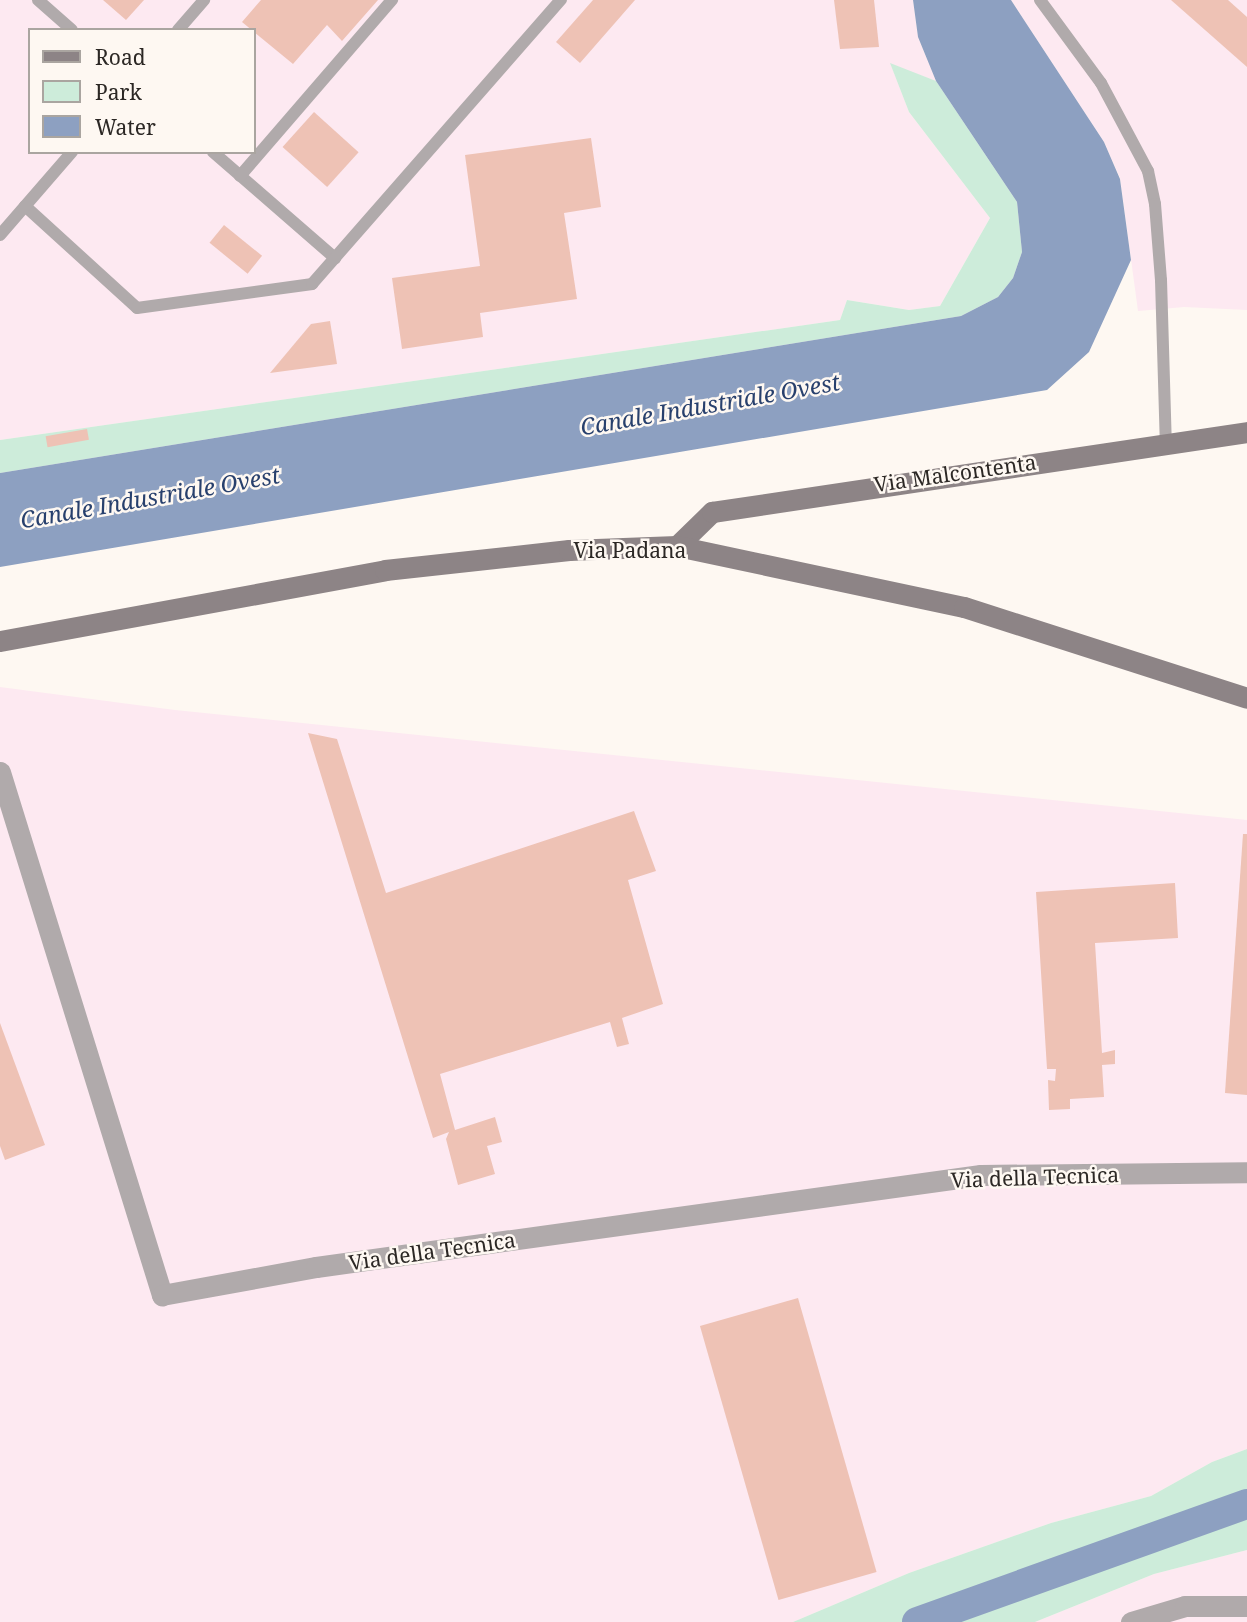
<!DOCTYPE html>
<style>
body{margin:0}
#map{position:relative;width:1247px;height:1622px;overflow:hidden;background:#fef8f2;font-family:"Noto Serif",serif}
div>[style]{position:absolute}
.industrial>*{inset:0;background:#fde9f1}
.green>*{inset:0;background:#cdecda}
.water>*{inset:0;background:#8da0c1}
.canal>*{height:30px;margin:-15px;padding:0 15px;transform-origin:15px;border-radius:15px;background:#8da0c1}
.building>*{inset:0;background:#eec2b5;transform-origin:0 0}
.lane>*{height:12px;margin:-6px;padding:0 6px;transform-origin:6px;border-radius:6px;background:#b0aaab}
.street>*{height:21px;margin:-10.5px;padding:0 10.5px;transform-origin:10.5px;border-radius:10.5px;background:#b0aaab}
.secondary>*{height:21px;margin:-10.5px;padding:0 10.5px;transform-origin:10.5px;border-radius:10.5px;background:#8d8486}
span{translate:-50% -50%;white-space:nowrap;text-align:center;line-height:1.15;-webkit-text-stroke:5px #fef8f2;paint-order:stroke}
.street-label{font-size:21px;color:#2c2825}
.water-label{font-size:23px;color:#28406d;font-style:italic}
.legend{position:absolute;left:28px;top:28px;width:228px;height:126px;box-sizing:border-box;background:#fef8f2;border:2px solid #aaa5a0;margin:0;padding:9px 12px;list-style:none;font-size:21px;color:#2c2825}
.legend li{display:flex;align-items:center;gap:14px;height:35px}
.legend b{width:35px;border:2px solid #aaa5a0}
</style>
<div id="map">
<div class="industrial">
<i style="clip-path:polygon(evenodd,0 0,913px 0,918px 37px,936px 81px,891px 65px,909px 112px,990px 218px,940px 306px,909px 310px,847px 300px,840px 320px,0 440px,0 0,30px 30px,254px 30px,254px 152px,30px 152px,30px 30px)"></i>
<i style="clip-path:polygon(1011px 0,1247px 0,1247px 310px,1184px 307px,1138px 311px,1120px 178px,1104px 142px)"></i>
<i style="clip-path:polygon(0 687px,175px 710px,1247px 820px,1247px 1449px,1212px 1462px,1151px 1496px,1051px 1523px,909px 1573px,793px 1622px,0 1622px)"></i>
<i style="clip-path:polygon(1247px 1550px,1247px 1622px,1035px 1622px,1154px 1574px)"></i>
</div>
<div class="green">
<i style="clip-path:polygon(890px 63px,936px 81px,1017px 202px,1022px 252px,1013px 278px,998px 297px,961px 316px,0 473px,0 440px,840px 320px,847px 300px,909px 310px,940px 306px,990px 218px,909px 112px)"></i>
<i style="clip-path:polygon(1247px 1449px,1247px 1550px,1154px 1574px,1035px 1622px,793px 1622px,909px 1573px,1051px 1523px,1151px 1496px,1212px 1462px)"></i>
</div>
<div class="water">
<i style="clip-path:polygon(913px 0,1011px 0,1104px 142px,1120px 179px,1131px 260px,1089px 352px,1047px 390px,0 567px,0 473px,961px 316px,998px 297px,1013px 278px,1022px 252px,1017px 202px,936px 81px,918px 37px)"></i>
</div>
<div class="canal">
<i style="left:917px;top:1622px;width:350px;rotate:-19.7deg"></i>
</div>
<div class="building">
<i style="clip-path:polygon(103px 0,144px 0,126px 20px)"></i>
<i style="clip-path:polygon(261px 0,378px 0,342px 41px,327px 25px,293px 64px,242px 22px)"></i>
<i style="clip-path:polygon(593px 0,635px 0,580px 63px,556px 42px)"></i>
<i style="clip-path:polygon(834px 0,874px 0,879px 47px,840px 49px)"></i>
<i style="clip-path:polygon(1171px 0,1228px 0,1247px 17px,1247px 67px)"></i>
<i style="left:314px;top:112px;width:60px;height:47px;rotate:42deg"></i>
<i style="clip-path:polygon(591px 138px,601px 207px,564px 213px,577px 299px,480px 313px,483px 337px,402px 349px,392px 278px,480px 266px,465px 155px)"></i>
<i style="left:224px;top:225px;width:49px;height:23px;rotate:39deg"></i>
<i style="clip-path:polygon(330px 321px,337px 364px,270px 373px,311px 324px)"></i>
<i style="left:87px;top:429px;width:11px;height:42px;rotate:80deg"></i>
<i style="clip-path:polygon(308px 733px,337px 739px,386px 893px,634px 811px,656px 871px,628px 880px,663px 1004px,622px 1018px,629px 1044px,617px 1047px,610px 1022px,440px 1074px,455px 1130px,495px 1117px,502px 1142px,487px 1146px,495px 1174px,458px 1185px,446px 1139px,449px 1132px,433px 1138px)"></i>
<i style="clip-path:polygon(1243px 834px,1247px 834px,1247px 1095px,1225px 1093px)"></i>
<i style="clip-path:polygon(1175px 883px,1178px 938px,1095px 943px,1102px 1053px,1115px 1050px,1115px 1064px,1102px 1065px,1104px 1097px,1070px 1099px,1070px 1109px,1049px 1110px,1048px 1080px,1055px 1081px,1056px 1069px,1047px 1069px,1036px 892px)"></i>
<i style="clip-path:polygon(0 1023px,45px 1145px,5px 1160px,0 1146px)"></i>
<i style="left:798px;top:1298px;width:285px;height:102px;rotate:74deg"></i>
</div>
<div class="lane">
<i style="left:38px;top:0;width:45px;rotate:41.4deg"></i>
<i style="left:1040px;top:0;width:103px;rotate:53.7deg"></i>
<i style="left:1101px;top:83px;width:100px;rotate:61.9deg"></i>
<i style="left:1148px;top:171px;width:34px;rotate:78deg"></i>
<i style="left:1155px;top:204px;width:76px;rotate:85.5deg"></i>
<i style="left:1161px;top:280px;width:164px;rotate:88.3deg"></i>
<i style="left:178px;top:30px;width:40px;rotate:-49deg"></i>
<i style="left:213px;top:152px;width:162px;rotate:41deg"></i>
<i style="left:240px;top:176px;width:233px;rotate:-49.2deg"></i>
<i style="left:25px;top:206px;width:151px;rotate:42.3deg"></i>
<i style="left:137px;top:308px;width:177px;rotate:-7.8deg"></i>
<i style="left:312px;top:284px;width:378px;rotate:-48.8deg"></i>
<i style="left:0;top:235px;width:110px;rotate:-49.1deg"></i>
</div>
<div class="street">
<i style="left:0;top:772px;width:548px;rotate:72.79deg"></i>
<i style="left:162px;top:1295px;width:157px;rotate:-10.3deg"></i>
<i style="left:316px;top:1267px;width:671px;rotate:-7.88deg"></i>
<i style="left:981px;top:1175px;width:266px;rotate:-0.6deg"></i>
<i style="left:1131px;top:1622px;width:56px;rotate:-16.5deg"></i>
<i style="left:1185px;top:1606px;width:62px"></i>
</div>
<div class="secondary">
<i style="left:677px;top:546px;width:49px;rotate:-44.2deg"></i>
<i style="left:712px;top:512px;width:541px;rotate:-8.5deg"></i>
<i style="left:0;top:641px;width:391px;rotate:-10.4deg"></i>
<i style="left:385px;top:570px;width:185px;rotate:-6.2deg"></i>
<i style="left:569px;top:550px;width:108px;rotate:-2.1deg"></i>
<i style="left:677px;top:546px;width:293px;rotate:12deg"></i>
<i style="left:964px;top:607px;width:297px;rotate:17.8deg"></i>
</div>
<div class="street-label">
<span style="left:955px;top:473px;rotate:-8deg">Via Malcontenta</span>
<span style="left:630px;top:550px">Via Padana</span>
<span style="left:1035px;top:1177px;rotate:-2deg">Via della Tecnica</span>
<span style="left:432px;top:1251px;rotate:-8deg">Via della Tecnica</span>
</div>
<div class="water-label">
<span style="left:710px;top:404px;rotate:-10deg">Canale Industriale Ovest</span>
<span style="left:150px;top:497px;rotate:-10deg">Canale Industriale Ovest</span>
</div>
<ul class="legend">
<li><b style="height:9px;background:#8d8486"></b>Road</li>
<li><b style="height:19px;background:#cdecda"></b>Park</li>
<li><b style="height:19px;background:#8da0c1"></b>Water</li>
</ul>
</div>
